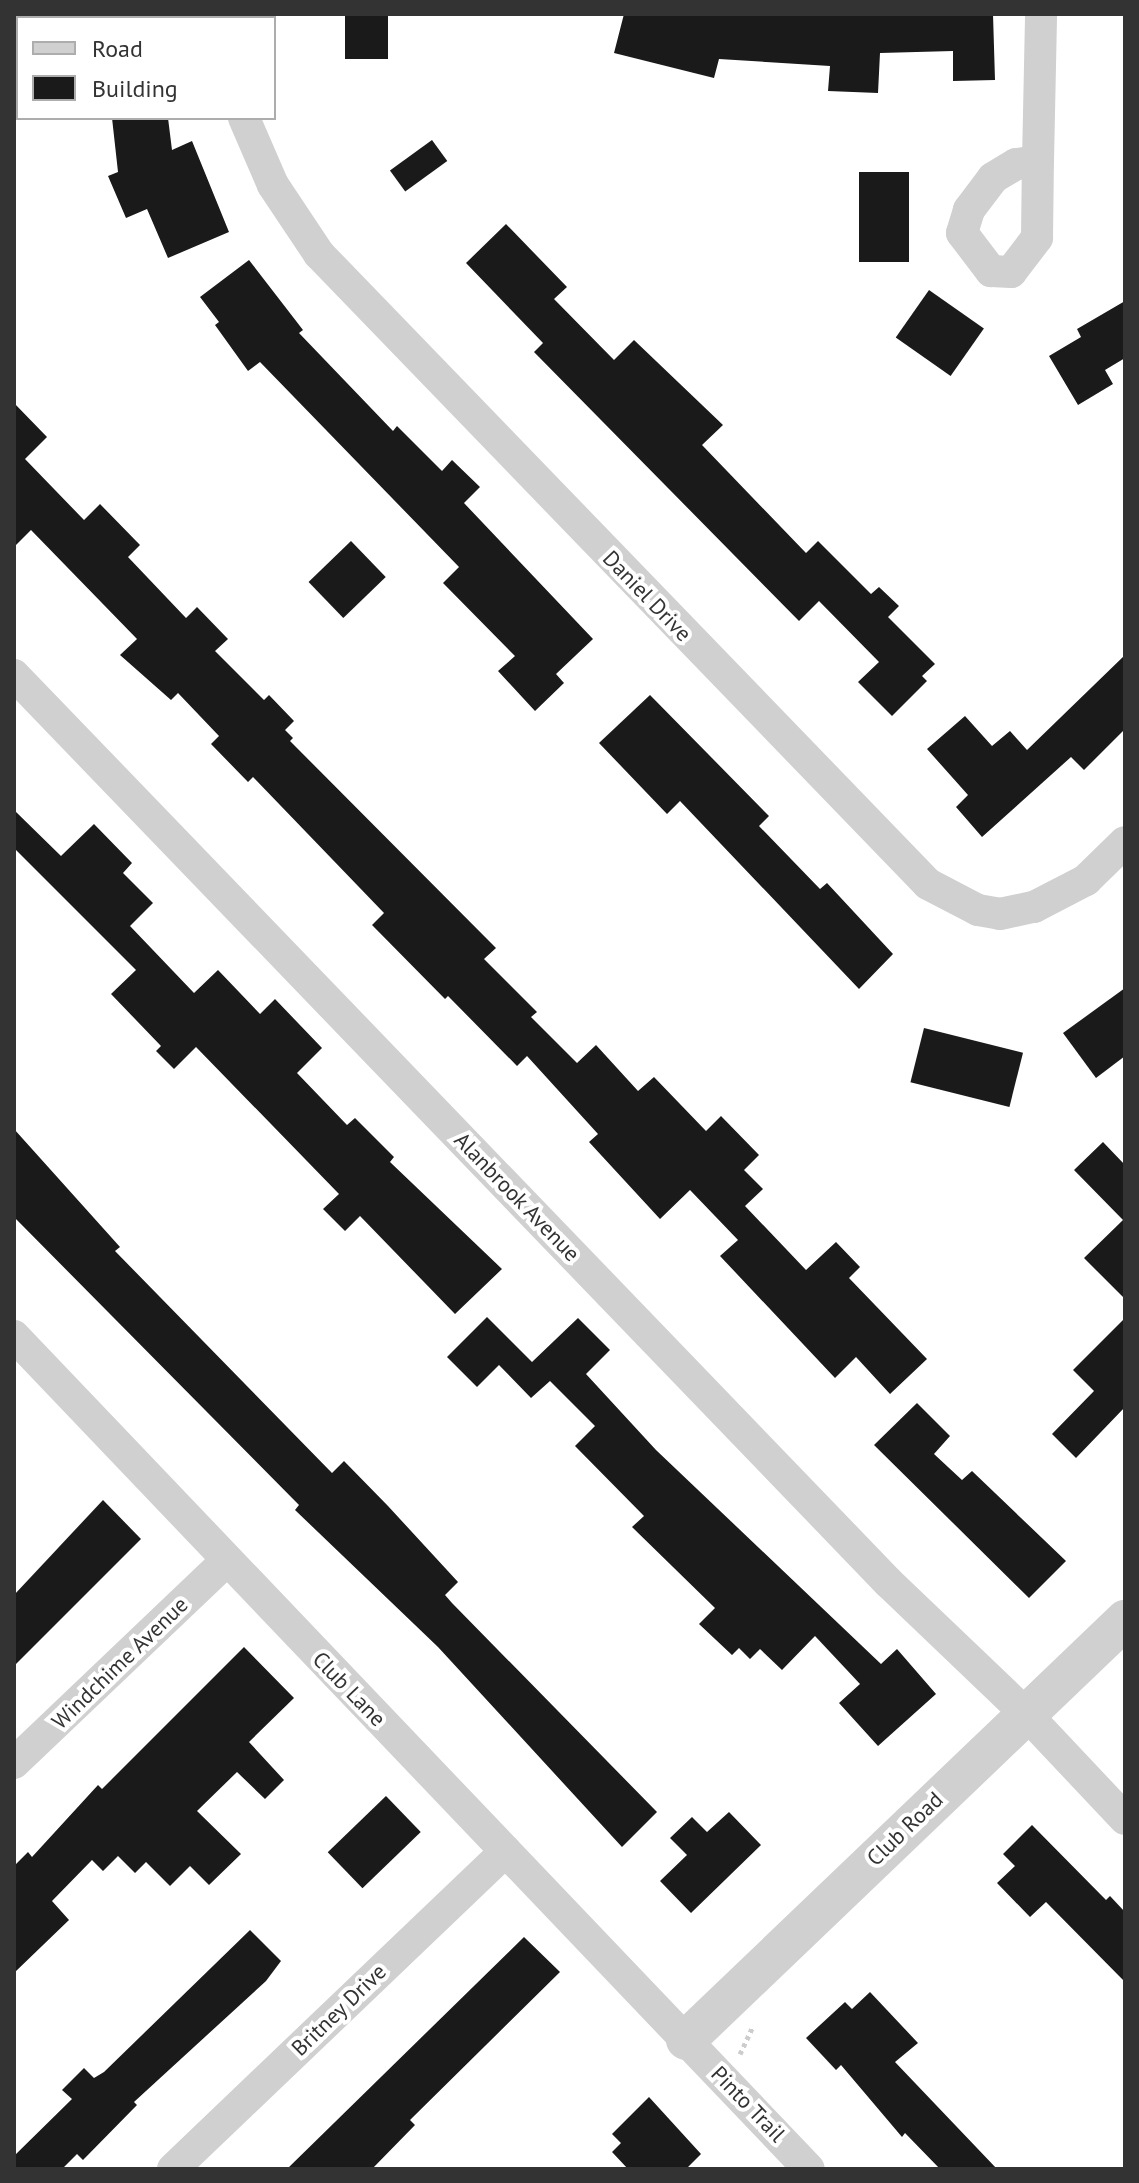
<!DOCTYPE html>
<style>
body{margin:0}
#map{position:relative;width:1139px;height:2183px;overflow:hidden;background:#fff;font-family:"PT Sans",sans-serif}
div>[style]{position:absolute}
.building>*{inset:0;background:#1a1a1a;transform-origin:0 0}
.path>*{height:5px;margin-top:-2.5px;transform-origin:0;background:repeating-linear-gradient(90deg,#cdcdcd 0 4px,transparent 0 8px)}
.minor>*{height:32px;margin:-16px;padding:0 16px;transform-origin:16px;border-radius:16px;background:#d0d0d0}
.tertiary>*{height:40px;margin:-20px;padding:0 20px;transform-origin:20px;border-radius:20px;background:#d0d0d0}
span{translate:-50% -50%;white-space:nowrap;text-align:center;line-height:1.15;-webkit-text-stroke:8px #fff;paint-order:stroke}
.street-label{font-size:22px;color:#333}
.frame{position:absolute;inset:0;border:16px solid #333;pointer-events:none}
.legend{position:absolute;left:16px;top:16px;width:260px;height:104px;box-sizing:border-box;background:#fff;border:2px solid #adadad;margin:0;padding:10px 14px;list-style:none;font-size:24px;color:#333}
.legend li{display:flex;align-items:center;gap:16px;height:40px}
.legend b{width:40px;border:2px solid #adadad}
</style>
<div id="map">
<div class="building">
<i style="left:345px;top:14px;width:43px;height:45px"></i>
<i style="clip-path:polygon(624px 14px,993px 14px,995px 80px,953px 81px,953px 51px,880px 53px,878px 93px,828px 91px,830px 66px,719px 59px,714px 78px,614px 53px)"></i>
<i style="clip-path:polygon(112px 118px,168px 118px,172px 150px,192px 141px,229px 232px,168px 258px,147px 209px,126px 218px,108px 176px,118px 172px)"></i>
<i style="left:432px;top:140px;width:26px;height:52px;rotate:54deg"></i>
<i style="left:859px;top:172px;width:50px;height:90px"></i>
<i style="clip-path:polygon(506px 224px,567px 287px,554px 299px,614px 360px,634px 340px,723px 425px,702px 445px,806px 553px,818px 541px,871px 594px,879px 587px,899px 606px,888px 617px,935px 664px,922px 676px,927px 681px,892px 716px,858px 682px,879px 662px,819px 601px,799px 621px,534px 352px,543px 343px,466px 263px)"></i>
<i style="clip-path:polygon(249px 260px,303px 330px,299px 333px,393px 431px,397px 426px,442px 471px,452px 460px,480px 487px,464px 503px,593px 639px,556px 674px,564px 683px,535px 711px,498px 671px,515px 656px,443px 583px,459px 567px,260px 362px,248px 371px,215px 325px,219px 322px,200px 297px)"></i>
<i style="left:929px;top:290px;width:67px;height:58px;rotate:35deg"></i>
<i style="clip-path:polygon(1125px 301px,1125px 358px,1105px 370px,1113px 384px,1078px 405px,1049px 356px,1081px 337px,1077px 329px)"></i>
<i style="clip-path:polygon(14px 403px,47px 437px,25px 459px,84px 520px,100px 504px,140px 545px,128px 557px,186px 618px,197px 607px,228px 639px,215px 651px,264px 700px,269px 695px,294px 721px,285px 730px,293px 738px,290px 741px,496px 948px,484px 959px,537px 1012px,531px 1017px,577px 1063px,596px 1045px,638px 1091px,654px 1077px,706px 1131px,721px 1116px,759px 1155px,744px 1170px,763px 1189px,745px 1206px,806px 1270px,836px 1242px,860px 1267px,849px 1278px,927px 1359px,890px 1394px,856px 1357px,835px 1378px,720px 1256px,738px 1240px,690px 1190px,660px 1219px,589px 1142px,598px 1134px,527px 1056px,517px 1066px,448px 996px,445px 999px,372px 925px,384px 913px,253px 777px,248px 782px,211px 744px,219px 736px,178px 693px,171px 700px,120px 655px,137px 639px,31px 530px,14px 547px)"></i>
<i style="left:351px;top:541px;width:50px;height:59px;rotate:46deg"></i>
<i style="clip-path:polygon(1125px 655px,1125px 729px,1084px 770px,1071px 757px,982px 837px,956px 807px,968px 795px,927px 749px,965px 716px,992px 746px,1010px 731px,1027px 750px)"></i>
<i style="clip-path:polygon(650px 695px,769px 816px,759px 826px,820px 889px,827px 883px,893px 954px,859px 989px,680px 801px,667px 814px,599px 743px)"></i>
<i style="clip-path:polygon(14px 810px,61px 856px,94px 824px,132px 863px,123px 873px,153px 903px,130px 926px,194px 993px,218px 970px,260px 1014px,275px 999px,322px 1048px,297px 1073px,347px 1125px,355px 1118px,394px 1157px,390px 1162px,502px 1269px,455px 1314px,360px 1216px,345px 1231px,323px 1209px,339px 1194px,196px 1047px,174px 1069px,156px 1051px,161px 1046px,111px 994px,136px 970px,14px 848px)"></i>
<i style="clip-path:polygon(1125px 988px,1125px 1056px,1096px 1078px,1063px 1033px)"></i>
<i style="left:924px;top:1028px;width:102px;height:56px;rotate:14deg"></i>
<i style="clip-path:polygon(14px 1129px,120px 1247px,115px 1251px,332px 1473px,344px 1461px,388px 1506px,458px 1582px,445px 1595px,452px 1603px,657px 1812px,622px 1847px,438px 1647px,295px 1510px,299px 1505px,14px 1217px)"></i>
<i style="clip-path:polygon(1103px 1142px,1125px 1165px,1125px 1299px,1084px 1258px,1123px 1220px,1074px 1170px)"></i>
<i style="clip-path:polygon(487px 1317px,532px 1362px,578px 1318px,610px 1350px,586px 1374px,656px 1450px,881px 1664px,897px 1649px,936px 1694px,878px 1746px,839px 1703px,860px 1684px,815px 1636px,782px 1670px,760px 1649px,750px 1659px,739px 1648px,732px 1655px,699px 1624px,715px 1608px,632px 1527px,644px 1516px,575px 1446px,595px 1426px,550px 1381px,531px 1398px,499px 1365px,477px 1387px,447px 1357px)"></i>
<i style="clip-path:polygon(1125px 1318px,1125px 1407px,1076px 1458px,1052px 1434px,1094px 1391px,1073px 1370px)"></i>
<i style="clip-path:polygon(917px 1403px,950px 1436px,934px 1454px,962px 1480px,972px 1471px,1066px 1561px,1029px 1598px,874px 1445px)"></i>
<i style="clip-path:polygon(103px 1500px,141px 1539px,14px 1666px,14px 1595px)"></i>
<i style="clip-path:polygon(244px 1647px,294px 1698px,249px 1742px,284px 1780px,265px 1799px,237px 1772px,197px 1811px,241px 1854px,209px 1885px,190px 1866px,170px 1886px,146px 1862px,135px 1873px,118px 1856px,103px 1871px,92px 1860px,52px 1901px,69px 1920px,14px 1973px,14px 1866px,28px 1852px,32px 1857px,98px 1785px,102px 1789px)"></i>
<i style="left:386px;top:1796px;width:50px;height:81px;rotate:46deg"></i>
<i style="clip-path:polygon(729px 1812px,761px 1845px,691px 1913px,660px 1881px,687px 1855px,670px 1838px,692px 1817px,707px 1832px)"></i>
<i style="clip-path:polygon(1032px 1825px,1106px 1900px,1110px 1896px,1125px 1912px,1125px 1982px,1046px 1902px,1030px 1917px,997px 1883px,1015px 1866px,1003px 1854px)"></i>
<i style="clip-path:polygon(250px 1930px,281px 1961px,266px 1981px,134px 2102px,137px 2105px,83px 2160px,77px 2154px,62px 2169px,14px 2169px,14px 2156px,72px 2099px,62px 2090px,84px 2068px,94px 2078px,104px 2072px)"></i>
<i style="clip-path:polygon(524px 1937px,560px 1972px,410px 2120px,415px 2125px,372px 2169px,287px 2169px)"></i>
<i style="clip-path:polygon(870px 1992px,918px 2043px,895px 2062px,997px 2169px,940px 2169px,905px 2133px,902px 2137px,841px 2065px,836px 2070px,806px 2038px,845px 2002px,852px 2009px)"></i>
<i style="clip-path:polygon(649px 2097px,701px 2154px,686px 2169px,628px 2169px,612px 2152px,621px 2143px,612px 2134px)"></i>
</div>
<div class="path">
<i style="left:740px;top:2054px;width:29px;rotate:-65deg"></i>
</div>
<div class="minor">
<i style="left:224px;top:14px;width:4px;rotate:90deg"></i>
<i style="left:244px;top:118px;width:73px;rotate:66.6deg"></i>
<i style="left:273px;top:185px;width:83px;rotate:56.3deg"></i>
<i style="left:319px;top:254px;width:876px;rotate:45.97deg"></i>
<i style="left:928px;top:884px;width:56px;rotate:27.5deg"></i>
<i style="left:978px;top:910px;width:22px;rotate:10deg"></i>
<i style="left:1000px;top:914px;width:35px;rotate:-12deg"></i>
<i style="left:1034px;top:907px;width:59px;rotate:-27.4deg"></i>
<i style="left:1086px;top:880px;width:54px;rotate:-44.3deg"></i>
<i style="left:1038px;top:161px;width:22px;rotate:172deg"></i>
<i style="left:1016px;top:164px;width:27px;rotate:149deg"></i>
<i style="left:993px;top:178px;width:40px;rotate:127deg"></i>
<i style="left:969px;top:210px;width:24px;rotate:107deg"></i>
<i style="left:962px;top:233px;width:48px;rotate:52.7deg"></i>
<i style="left:991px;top:271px;width:20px;rotate:3deg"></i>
<i style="left:1011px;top:272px;width:43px;rotate:-52.6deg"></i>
<i style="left:1037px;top:238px;width:77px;rotate:-89.3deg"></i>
<i style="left:1038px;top:161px;width:147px;rotate:-88.8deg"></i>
<i style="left:14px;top:675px;width:1260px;rotate:46.06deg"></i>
<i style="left:888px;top:1582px;width:191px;rotate:43.7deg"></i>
<i style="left:1026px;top:1714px;width:144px;rotate:46.7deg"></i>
<i style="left:14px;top:1336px;width:1151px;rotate:46.34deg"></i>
<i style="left:14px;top:1763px;width:291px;rotate:-43.6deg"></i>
<i style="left:173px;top:2169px;width:460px;rotate:-43.7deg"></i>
</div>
<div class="tertiary">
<i style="left:686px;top:2040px;width:608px;rotate:-43.73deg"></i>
</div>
<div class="street-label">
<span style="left:647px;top:596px;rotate:46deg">Daniel Drive</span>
<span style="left:517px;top:1197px;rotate:46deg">Alanbrook Avenue</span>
<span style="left:120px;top:1663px;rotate:-44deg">Windchime Avenue</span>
<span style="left:349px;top:1689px;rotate:46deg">Club Lane</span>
<span style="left:905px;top:1829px;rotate:-44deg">Club Road</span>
<span style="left:339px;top:2010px;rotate:-44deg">Britney Drive</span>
<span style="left:748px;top:2104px;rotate:46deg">Pinto Trail</span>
</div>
<div class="frame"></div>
<ul class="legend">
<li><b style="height:10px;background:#d0d0d0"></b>Road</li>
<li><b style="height:22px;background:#1a1a1a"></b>Building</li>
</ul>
</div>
